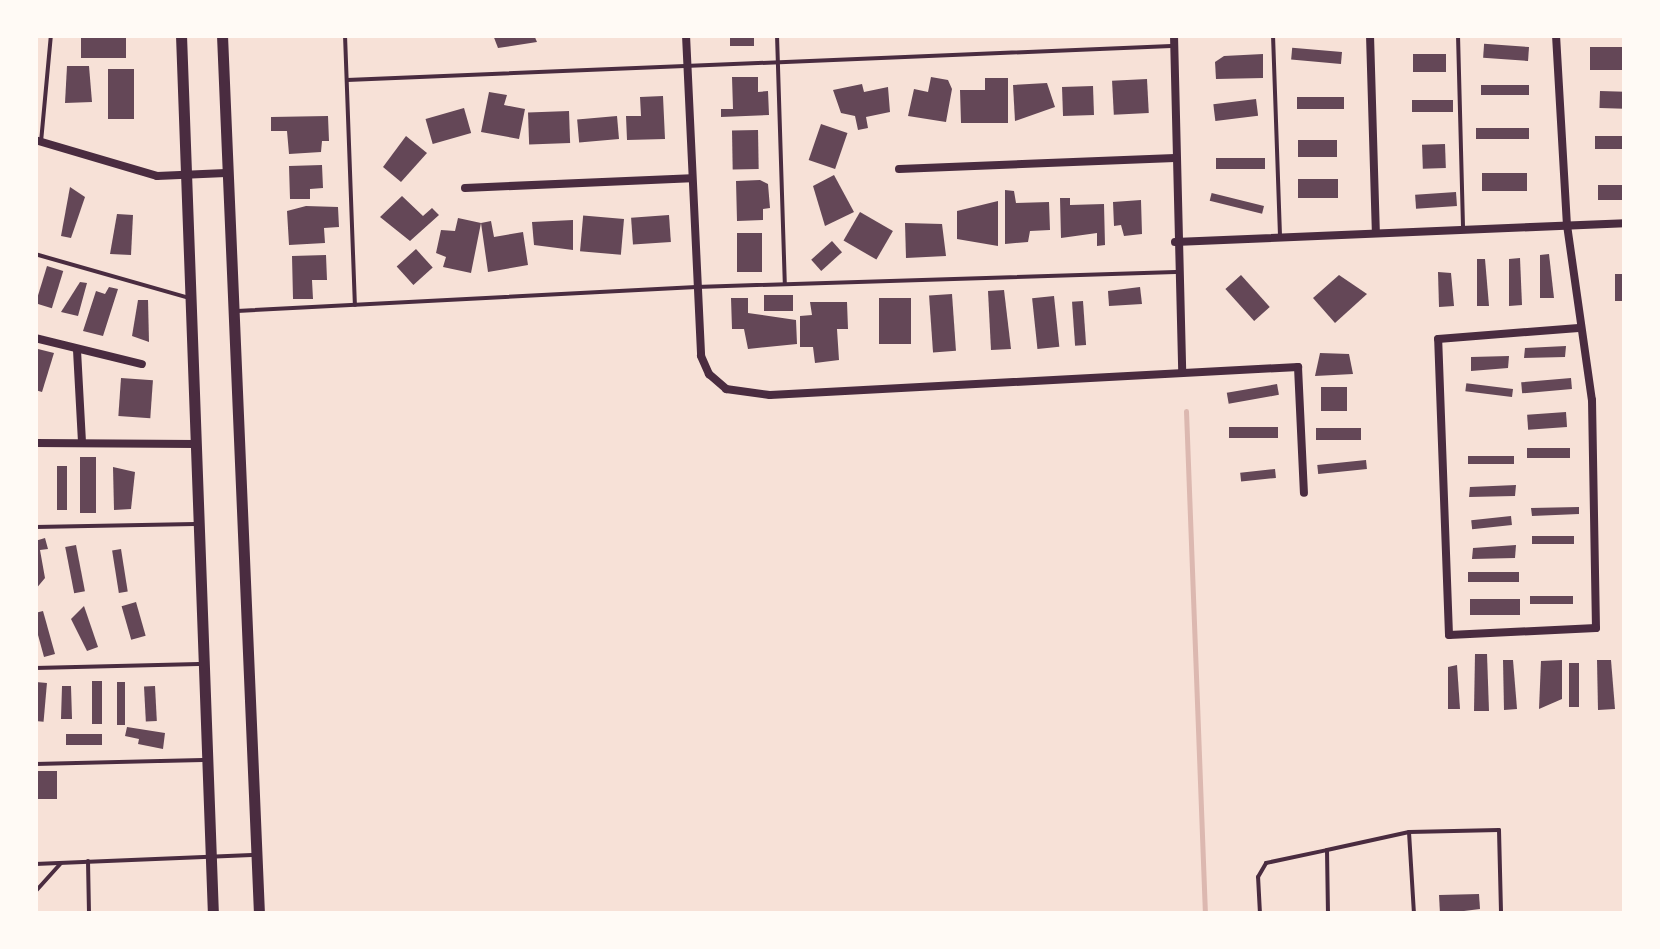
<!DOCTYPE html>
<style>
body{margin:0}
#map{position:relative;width:1660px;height:949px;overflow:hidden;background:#f7e1d7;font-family:Poppins,sans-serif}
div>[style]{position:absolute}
.stream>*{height:5px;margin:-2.5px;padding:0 2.5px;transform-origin:2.5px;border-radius:2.5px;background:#dcb8b0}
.building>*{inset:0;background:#644757;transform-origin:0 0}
.service>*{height:4px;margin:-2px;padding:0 2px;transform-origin:2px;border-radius:2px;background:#4a2c40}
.minor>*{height:8px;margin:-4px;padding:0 4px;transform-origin:4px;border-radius:4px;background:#4a2c40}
.primary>*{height:11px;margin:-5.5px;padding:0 5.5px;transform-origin:5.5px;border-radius:5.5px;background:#4a2c40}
span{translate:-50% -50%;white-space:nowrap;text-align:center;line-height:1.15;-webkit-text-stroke:10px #fffaf5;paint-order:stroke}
.frame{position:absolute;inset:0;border:38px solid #fffaf5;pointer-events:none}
</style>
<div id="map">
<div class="stream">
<i style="left:1186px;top:411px;width:503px;rotate:87.84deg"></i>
</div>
<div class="building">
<i style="left:81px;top:35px;width:45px;height:23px"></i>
<i style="clip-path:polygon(493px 35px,534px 35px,537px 42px,498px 48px)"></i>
<i style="left:730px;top:35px;width:24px;height:11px"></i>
<i style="left:1529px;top:47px;width:14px;height:45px;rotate:94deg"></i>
<i style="left:1625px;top:47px;width:23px;height:35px;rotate:90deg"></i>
<i style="left:1342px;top:52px;width:12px;height:50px;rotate:95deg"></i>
<i style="clip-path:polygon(1263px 54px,1263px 78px,1216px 79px,1215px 62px,1224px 56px)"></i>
<i style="left:1446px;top:54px;width:18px;height:33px;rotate:90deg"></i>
<i style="clip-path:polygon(67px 66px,89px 66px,92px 102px,65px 103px)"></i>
<i style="left:108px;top:69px;width:26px;height:50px"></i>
<i style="clip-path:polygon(732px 77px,758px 77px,758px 92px,768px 91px,769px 115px,721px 117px,721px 109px,733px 109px)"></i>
<i style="clip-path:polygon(931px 77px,948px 80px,952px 89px,946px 122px,908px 116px,914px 89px,928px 92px)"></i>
<i style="clip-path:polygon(985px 78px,1008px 78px,1008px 123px,961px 123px,960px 90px,985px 90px)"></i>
<i style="left:1147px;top:79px;width:34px;height:35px;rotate:87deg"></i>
<i style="clip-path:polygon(1047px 83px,1055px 107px,1015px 121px,1013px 85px)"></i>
<i style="clip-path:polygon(862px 84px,864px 92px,888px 87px,890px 112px,866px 117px,868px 128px,858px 130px,855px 116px,841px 113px,833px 90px)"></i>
<i style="left:1529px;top:85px;width:10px;height:48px;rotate:90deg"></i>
<i style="left:1093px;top:86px;width:29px;height:31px;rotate:88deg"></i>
<i style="left:1600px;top:91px;width:25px;height:17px;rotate:2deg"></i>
<i style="clip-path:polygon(489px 92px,507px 95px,504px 105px,525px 109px,519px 139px,481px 132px)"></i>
<i style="clip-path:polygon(663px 96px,665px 139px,627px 140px,626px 116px,641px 116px,640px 97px)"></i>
<i style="left:1344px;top:97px;width:12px;height:47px;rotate:90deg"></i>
<i style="left:1256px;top:99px;width:17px;height:43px;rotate:83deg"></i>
<i style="left:1453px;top:100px;width:12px;height:41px;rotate:90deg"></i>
<i style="left:464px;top:108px;width:26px;height:40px;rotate:74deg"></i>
<i style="left:569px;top:111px;width:32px;height:41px;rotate:88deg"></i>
<i style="clip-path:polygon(328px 116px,329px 141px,322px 141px,321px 152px,289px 154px,287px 131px,271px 131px,271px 117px)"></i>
<i style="left:617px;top:116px;width:23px;height:40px;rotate:85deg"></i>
<i style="left:821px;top:124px;width:28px;height:38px;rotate:19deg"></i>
<i style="left:1529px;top:128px;width:11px;height:53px;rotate:90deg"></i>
<i style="left:758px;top:130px;width:39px;height:26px;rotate:89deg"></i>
<i style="clip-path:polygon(406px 136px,427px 153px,401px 182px,383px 167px)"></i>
<i style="left:1625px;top:136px;width:13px;height:30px;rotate:90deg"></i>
<i style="left:1337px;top:140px;width:17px;height:39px;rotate:90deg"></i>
<i style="left:1445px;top:144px;width:24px;height:23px;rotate:88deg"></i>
<i style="left:1216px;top:158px;width:49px;height:11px"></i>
<i style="clip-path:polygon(322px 165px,323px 188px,310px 189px,310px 199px,290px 199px,289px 166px)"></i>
<i style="left:1527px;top:173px;width:18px;height:45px;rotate:90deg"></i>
<i style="clip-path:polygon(834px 175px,854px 212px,825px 226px,813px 186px)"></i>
<i style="left:1298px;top:179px;width:40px;height:19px"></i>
<i style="clip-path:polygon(760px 180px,768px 184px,770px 208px,763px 209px,763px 220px,737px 221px,736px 181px)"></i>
<i style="left:1625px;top:185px;width:15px;height:27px;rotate:90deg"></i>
<i style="clip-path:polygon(70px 187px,85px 197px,71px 238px,61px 236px)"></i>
<i style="clip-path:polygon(1005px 190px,1014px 191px,1016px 203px,1049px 202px,1050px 230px,1030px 231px,1028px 242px,1005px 244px)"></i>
<i style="left:1456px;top:192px;width:14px;height:41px;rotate:86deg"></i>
<i style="clip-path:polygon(402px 196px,423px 216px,432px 208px,439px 215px,410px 241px,380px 217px)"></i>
<i style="clip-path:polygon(1060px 198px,1070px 198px,1070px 205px,1104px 204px,1105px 245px,1097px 246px,1097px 233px,1061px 238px)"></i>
<i style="clip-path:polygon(1141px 200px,1142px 234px,1124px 236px,1121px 225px,1114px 226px,1113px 202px)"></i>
<i style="clip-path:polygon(998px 201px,998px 246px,957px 239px,957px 211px)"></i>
<i style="clip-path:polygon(306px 206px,338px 207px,339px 227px,324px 228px,325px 243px,289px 245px,287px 211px)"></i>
<i style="left:1264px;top:206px;width:8px;height:54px;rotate:104deg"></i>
<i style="left:860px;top:212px;width:38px;height:33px;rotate:30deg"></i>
<i style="clip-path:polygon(117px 214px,133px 215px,131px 255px,110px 254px)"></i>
<i style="left:669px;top:215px;width:27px;height:38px;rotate:86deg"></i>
<i style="clip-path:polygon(458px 218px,481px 223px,471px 273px,443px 267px,446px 257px,436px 253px,441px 230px,455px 231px)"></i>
<i style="left:624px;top:219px;width:36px;height:41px;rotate:95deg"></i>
<i style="clip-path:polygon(573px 220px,573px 250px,534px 245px,532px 222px)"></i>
<i style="clip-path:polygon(491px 221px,494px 237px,523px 232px,528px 265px,488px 272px,481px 223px)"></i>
<i style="clip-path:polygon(905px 223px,942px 224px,946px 256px,906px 258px)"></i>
<i style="left:737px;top:233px;width:25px;height:39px"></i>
<i style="left:832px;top:241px;width:15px;height:28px;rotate:48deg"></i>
<i style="left:416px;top:249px;width:25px;height:26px;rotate:48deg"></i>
<i style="clip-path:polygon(1549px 254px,1554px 298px,1540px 298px,1540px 255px)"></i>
<i style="clip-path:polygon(326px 255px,327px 280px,312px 280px,313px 299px,293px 299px,292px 256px)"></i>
<i style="clip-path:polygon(1520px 258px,1522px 305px,1509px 306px,1509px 259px)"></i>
<i style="clip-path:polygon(1477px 259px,1485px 259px,1489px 306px,1477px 306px)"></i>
<i style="left:47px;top:266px;width:17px;height:39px;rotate:17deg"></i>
<i style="clip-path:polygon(1438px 272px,1451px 273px,1454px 306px,1439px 307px)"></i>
<i style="left:1615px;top:274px;width:10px;height:27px"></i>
<i style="left:1241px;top:275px;width:43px;height:21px;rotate:48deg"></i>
<i style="clip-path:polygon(1339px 275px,1367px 294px,1335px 323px,1313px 298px)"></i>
<i style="clip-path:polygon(80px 282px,87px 283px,78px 316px,61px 312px)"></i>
<i style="clip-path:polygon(109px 287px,118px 289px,103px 336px,83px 331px,96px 291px,105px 294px)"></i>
<i style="clip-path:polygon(1140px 287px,1142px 304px,1109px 306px,1108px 291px)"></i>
<i style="clip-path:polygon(1004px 290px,1011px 349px,991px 350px,988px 291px)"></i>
<i style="left:952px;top:294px;width:57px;height:23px;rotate:86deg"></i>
<i style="left:764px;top:295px;width:29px;height:16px"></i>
<i style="left:1054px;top:296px;width:51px;height:22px;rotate:84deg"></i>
<i style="clip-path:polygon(731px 298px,748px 298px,748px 313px,796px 320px,797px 344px,748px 349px,744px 329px,732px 329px)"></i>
<i style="left:879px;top:298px;width:32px;height:46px"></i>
<i style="clip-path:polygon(138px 300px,148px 300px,149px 342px,132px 336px)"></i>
<i style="left:1083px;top:301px;width:44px;height:11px;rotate:86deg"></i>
<i style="clip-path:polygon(810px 302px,847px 302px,848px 329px,837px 329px,839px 360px,815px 363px,813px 347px,800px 347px,800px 316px,812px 315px)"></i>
<i style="clip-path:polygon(1566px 346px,1565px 357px,1524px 358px,1525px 348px)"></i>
<i style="clip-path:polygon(38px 349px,54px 353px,42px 392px,35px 390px)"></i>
<i style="clip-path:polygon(1320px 353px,1349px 354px,1353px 374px,1315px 376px)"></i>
<i style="clip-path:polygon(1509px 356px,1508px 368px,1471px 371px,1471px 357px)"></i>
<i style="left:121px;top:378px;width:32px;height:38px;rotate:4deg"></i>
<i style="left:1571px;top:378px;width:11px;height:50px;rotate:85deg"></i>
<i style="left:1277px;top:384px;width:11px;height:51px;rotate:80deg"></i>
<i style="left:1321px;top:387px;width:26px;height:24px"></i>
<i style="left:1513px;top:389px;width:8px;height:47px;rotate:97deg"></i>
<i style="left:1566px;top:412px;width:15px;height:39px;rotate:86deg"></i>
<i style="left:1278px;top:427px;width:11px;height:49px;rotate:90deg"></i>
<i style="left:1361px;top:428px;width:12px;height:45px;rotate:90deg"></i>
<i style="left:1570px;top:448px;width:10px;height:43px;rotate:90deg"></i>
<i style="left:1514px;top:456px;width:8px;height:46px;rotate:90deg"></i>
<i style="left:80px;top:457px;width:16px;height:56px"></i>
<i style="left:1366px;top:460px;width:9px;height:49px;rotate:84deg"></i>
<i style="left:57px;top:466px;width:10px;height:44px"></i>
<i style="clip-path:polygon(113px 467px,135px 472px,131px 509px,114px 510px)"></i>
<i style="left:1275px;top:469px;width:9px;height:35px;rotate:84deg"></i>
<i style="clip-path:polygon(1516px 485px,1515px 496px,1469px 497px,1470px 487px)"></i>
<i style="clip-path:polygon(1579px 507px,1579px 514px,1532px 516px,1531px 508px)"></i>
<i style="left:1511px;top:516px;width:9px;height:40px;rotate:84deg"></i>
<i style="left:1574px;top:536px;width:8px;height:42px;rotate:90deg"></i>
<i style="clip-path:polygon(45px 538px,48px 549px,40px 550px,45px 578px,35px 590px,35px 541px)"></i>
<i style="left:76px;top:545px;width:47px;height:11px;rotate:79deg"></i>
<i style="clip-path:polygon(1516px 545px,1515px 558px,1472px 559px,1473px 548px)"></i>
<i style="left:121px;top:549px;width:43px;height:9px;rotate:81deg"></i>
<i style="left:1519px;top:572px;width:10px;height:51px;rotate:90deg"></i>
<i style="left:1573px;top:596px;width:8px;height:43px;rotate:90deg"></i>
<i style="left:1520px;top:599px;width:16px;height:50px;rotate:90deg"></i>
<i style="left:136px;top:602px;width:35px;height:15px;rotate:74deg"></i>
<i style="clip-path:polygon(84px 606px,98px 647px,87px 651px,71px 619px)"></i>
<i style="clip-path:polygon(43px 611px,55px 654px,44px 657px,35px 624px,35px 613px)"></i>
<i style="clip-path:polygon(1475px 654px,1487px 654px,1489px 711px,1474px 711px)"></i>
<i style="clip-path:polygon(1503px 660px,1513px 660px,1517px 709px,1504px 710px)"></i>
<i style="clip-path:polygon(1562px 660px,1562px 699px,1539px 709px,1541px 661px)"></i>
<i style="clip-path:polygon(1597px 660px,1611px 660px,1615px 709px,1598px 710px)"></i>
<i style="left:1569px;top:663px;width:10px;height:44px"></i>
<i style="clip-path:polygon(1457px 665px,1460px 709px,1448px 709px,1448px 667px)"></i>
<i style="left:92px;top:681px;width:10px;height:43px"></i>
<i style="left:36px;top:682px;width:11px;height:39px;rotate:5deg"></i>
<i style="left:117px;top:682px;width:8px;height:43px"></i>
<i style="clip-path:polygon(62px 686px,71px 686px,72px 719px,61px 719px)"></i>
<i style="left:155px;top:686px;width:35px;height:11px;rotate:87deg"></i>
<i style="clip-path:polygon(127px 727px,165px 733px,163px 749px,138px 744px,139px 739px,125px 736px)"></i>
<i style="left:66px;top:734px;width:36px;height:11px"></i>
<i style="left:35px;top:771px;width:22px;height:28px"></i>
<i style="clip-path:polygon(1479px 894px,1480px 909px,1440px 914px,1439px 895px)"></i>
</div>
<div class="service">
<i style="left:345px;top:35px;width:270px;rotate:87.9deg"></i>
<i style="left:777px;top:35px;width:248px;rotate:88.2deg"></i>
<i style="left:1273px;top:35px;width:200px;rotate:88deg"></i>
<i style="left:1458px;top:35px;width:195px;rotate:88.5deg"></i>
<i style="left:347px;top:80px;width:825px;rotate:-2.36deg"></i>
<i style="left:41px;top:142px;width:107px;rotate:-84.7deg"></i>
<i style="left:35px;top:254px;width:160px;rotate:15.9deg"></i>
<i style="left:237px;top:311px;width:460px;rotate:-3deg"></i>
<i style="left:696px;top:287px;width:480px;rotate:-1.8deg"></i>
<i style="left:35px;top:527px;width:160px;rotate:-1.1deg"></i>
<i style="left:35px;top:668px;width:164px;rotate:-1.4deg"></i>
<i style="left:35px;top:764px;width:168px;rotate:-1.4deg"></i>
<i style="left:88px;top:861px;width:53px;rotate:88.9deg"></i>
<i style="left:35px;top:864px;width:217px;rotate:-2.4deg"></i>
<i style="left:35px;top:892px;width:39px;rotate:-48deg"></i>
<i style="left:1260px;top:914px;width:37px;rotate:-93deg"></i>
<i style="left:1258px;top:877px;width:16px;rotate:-60deg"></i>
<i style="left:1266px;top:863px;width:62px;rotate:-12deg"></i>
<i style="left:1328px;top:914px;width:64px;rotate:-90.9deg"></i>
<i style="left:1327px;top:850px;width:84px;rotate:-12.4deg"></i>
<i style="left:1414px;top:914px;width:82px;rotate:-93.5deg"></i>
<i style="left:1409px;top:832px;width:90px;rotate:-1.3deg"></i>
<i style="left:1499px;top:830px;width:84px;rotate:88.6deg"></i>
</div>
<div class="minor">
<i style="left:686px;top:35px;width:321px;rotate:87.3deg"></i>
<i style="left:701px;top:356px;width:20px;rotate:66deg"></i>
<i style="left:709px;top:374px;width:23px;rotate:41deg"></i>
<i style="left:726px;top:389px;width:44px;rotate:7.8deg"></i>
<i style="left:770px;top:395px;width:529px;rotate:-3.04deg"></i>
<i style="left:1298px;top:367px;width:126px;rotate:87.3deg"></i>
<i style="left:1174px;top:35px;width:336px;rotate:88.6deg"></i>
<i style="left:1370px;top:35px;width:198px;rotate:88.3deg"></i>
<i style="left:1556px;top:35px;width:190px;rotate:86.7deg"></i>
<i style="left:1567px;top:225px;width:177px;rotate:81.9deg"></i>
<i style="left:1592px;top:400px;width:228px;rotate:89deg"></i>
<i style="left:1596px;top:628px;width:147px;rotate:177.3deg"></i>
<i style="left:1449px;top:635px;width:296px;rotate:-92.1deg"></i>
<i style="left:1438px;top:339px;width:141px;rotate:-4.5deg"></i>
<i style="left:35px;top:140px;width:127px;rotate:16.4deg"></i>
<i style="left:157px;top:176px;width:69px;rotate:-2.5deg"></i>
<i style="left:899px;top:169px;width:276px;rotate:-2.3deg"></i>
<i style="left:465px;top:188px;width:226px;rotate:-2.5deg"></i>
<i style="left:1175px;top:242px;width:450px;rotate:-2.4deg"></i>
<i style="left:35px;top:338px;width:110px;rotate:13.7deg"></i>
<i style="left:77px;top:350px;width:93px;rotate:86.9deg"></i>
<i style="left:35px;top:443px;width:161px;rotate:0.4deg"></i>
</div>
<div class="primary">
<i style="left:181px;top:35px;width:880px;rotate:87.92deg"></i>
<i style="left:222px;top:35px;width:880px;rotate:87.59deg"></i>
</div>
<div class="frame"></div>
</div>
